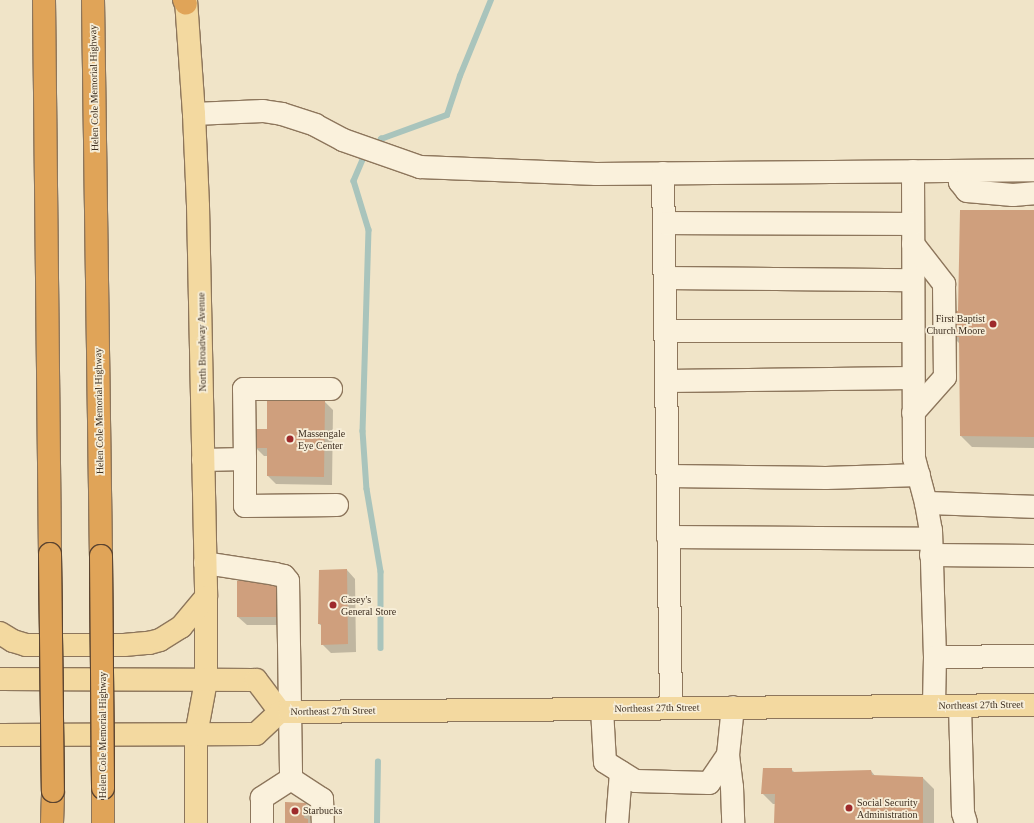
<!DOCTYPE html>
<style>
body{margin:0}
#map{position:relative;width:1034px;height:823px;overflow:hidden;background:#f0e4c8;font-family:Georgia,serif}
div>[style]{position:absolute}
.shadow>*{inset:0;background:#0003}
.stream>*{height:5.5px;margin:-2.75px;padding:0 2.75px;transform-origin:2.75px;border-radius:2.75px;background:#a9c4bc}
.building>*{inset:0;background:#cf9f7d;transform-origin:0 0}
.roads{filter:drop-shadow(1px 0 #8d765c) drop-shadow(-1px 0 #8d765c) drop-shadow(0 1px #8d765c) drop-shadow(0 -1px #8d765c)}
.minor>*{height:22px;margin:-11px;padding:0 11px;transform-origin:11px;border-radius:11px;background:#faf1dc}
.major>*{height:22px;margin:-11px;padding:0 11px;transform-origin:11px;border-radius:11px;background:#f3d9a0}
.highway>*{height:22px;margin:-11px;padding:0 11px;transform-origin:11px;border-radius:11px;background:#e0a458}
.bridges{filter:drop-shadow(1px 0 #5b4430) drop-shadow(-1px 0 #5b4430) drop-shadow(0 1px #5b4430) drop-shadow(0 -1px #5b4430)}
.highway-bridge>*{height:22px;margin:-11px;padding:0 11px;transform-origin:11px;border-radius:11px;background:#e0a458}
.dots>*{width:11px;height:11px;translate:-50% -50%;box-sizing:border-box;border:2px solid #f7eed8;border-radius:50%}
span{translate:-50% -50%;white-space:nowrap;text-align:center;line-height:1.15;-webkit-text-stroke:3.5px #f7eed8;paint-order:stroke}
.street-label{font-size:10px;color:#3d2e20}
.poi-label{font-size:10px;color:#3d2e20}
.right{translate:-100% -50%;text-align:right}
.left{translate:0 -50%;text-align:left}
</style>
<div id="map">
<div class="shadow">
<i style="clip-path:polygon(1034px 211px,1034px 448px,972px 447px,961px 436px,960px 344px,953px 337px)"></i>
<i style="clip-path:polygon(324px 401px,333px 410px,332px 485px,276px 484px,268px 476px,268px 456px,264px 456px,256px 448px,268px 430px)"></i>
<i style="clip-path:polygon(347px 570px,355px 579px,356px 652px,331px 653px,322px 644px,322px 626px,319px 624px)"></i>
<i style="clip-path:polygon(238px 582px,291px 625px,247px 625px,238px 617px)"></i>
<i style="clip-path:polygon(791px 769px,795px 773px,871px 771px,876px 777px,923px 778px,934px 789px,934px 823px,775px 823px,776px 804px,773px 804px,762px 793px)"></i>
<i style="clip-path:polygon(306px 804px,311px 809px,310px 822px,311px 823px,286px 823px)"></i>
</div>
<div class="stream">
<i style="left:376px;top:146px;width:9px;rotate:-54deg"></i>
<i style="left:381px;top:139px;width:70px;rotate:-20deg"></i>
<i style="left:447px;top:115px;width:41px;rotate:-71.6deg"></i>
<i style="left:460px;top:76px;width:82px;rotate:-67.8deg"></i>
<i style="left:369px;top:154px;width:8px;rotate:135deg"></i>
<i style="left:363px;top:160px;width:23px;rotate:113deg"></i>
<i style="left:354px;top:181px;width:51px;rotate:73deg"></i>
<i style="left:369px;top:230px;width:201px;rotate:91.7deg"></i>
<i style="left:363px;top:431px;width:58px;rotate:86.1deg"></i>
<i style="left:367px;top:489px;width:84px;rotate:80.4deg"></i>
<i style="left:381px;top:572px;width:76px;rotate:90deg"></i>
<i style="left:377px;top:823px;width:61px;rotate:-89.1deg"></i>
</div>
<div class="building">
<i style="clip-path:polygon(960px 210px,1034px 210px,1034px 437px,960px 436px,959px 337px,952px 337px,953px 310px,958px 311px)"></i>
<i style="clip-path:polygon(267px 400px,325px 400px,324px 477px,267px 476px,267px 448px,255px 448px,255px 429px,267px 429px)"></i>
<i style="clip-path:polygon(347px 569px,348px 644px,321px 645px,321px 624px,318px 624px,319px 570px)"></i>
<i style="left:237px;top:581px;width:46px;height:36px"></i>
<i style="clip-path:polygon(763px 768px,792px 768px,792px 772px,871px 770px,872px 775px,923px 777px,923px 823px,774px 823px,775px 794px,761px 794px)"></i>
<i style="clip-path:polygon(285px 802px,306px 803px,304px 818px,308px 819px,308px 823px,285px 823px)"></i>
</div>
<div class="roads">
<div class="minor">
<i style="left:194px;top:114px;width:69px;rotate:-2.5deg"></i>
<i style="left:263px;top:111px;width:19px;rotate:9deg"></i>
<i style="left:282px;top:114px;width:35px;rotate:18deg"></i>
<i style="left:315px;top:125px;width:32px;rotate:28deg"></i>
<i style="left:343px;top:140px;width:82px;rotate:19.3deg"></i>
<i style="left:420px;top:167px;width:176px;rotate:2.3deg"></i>
<i style="left:596px;top:174px;width:438px;rotate:-0.5deg"></i>
<i style="left:913px;top:171px;width:287px;rotate:89.8deg"></i>
<i style="left:914px;top:458px;width:47px;rotate:75.1deg"></i>
<i style="left:926px;top:503px;width:27px;rotate:80deg"></i>
<i style="left:931px;top:530px;width:127px;rotate:88.2deg"></i>
<i style="left:935px;top:657px;width:49px;rotate:91.2deg"></i>
<i style="left:959px;top:171px;width:11px;rotate:85deg"></i>
<i style="left:960px;top:182px;width:11px;rotate:52deg"></i>
<i style="left:967px;top:191px;width:46px;rotate:5deg"></i>
<i style="left:1013px;top:195px;width:21px;rotate:-5deg"></i>
<i style="left:663px;top:173px;width:535px;rotate:89.14deg"></i>
<i style="left:664px;top:223px;width:249px;rotate:0.2deg"></i>
<i style="left:913px;top:244px;width:51px;rotate:52.2deg"></i>
<i style="left:944px;top:284px;width:93px;rotate:89.4deg"></i>
<i style="left:945px;top:377px;width:48px;rotate:131.6deg"></i>
<i style="left:665px;top:278px;width:248px;rotate:0.5deg"></i>
<i style="left:665px;top:331px;width:248px"></i>
<i style="left:666px;top:381px;width:247px;rotate:-0.7deg"></i>
<i style="left:245px;top:459px;width:47px;rotate:90deg"></i>
<i style="left:245px;top:506px;width:92px;rotate:-0.6deg"></i>
<i style="left:203px;top:460px;width:42px;rotate:-1.4deg"></i>
<i style="left:245px;top:459px;width:70px;rotate:-90.8deg"></i>
<i style="left:244px;top:389px;width:87px"></i>
<i style="left:668px;top:476px;width:158px;rotate:0.7deg"></i>
<i style="left:826px;top:478px;width:93px;rotate:-1.8deg"></i>
<i style="left:926px;top:503px;width:108px;rotate:2.1deg"></i>
<i style="left:668px;top:537px;width:263px;rotate:0.4deg"></i>
<i style="left:931px;top:555px;width:103px;rotate:0.6deg"></i>
<i style="left:205px;top:563px;width:71px;rotate:8.9deg"></i>
<i style="left:275px;top:574px;width:9px;rotate:13deg"></i>
<i style="left:284px;top:576px;width:6px;rotate:51deg"></i>
<i style="left:288px;top:581px;width:198px;rotate:89.1deg"></i>
<i style="left:291px;top:779px;width:35px;rotate:147deg"></i>
<i style="left:262px;top:798px;width:25px;rotate:90deg"></i>
<i style="left:935px;top:657px;width:99px;rotate:-0.6deg"></i>
<i style="left:960px;top:706px;width:107px;rotate:88.4deg"></i>
<i style="left:963px;top:813px;width:10px;rotate:73deg"></i>
<i style="left:602px;top:709px;width:53px;rotate:86.8deg"></i>
<i style="left:605px;top:762px;width:36px;rotate:32deg"></i>
<i style="left:636px;top:781px;width:73px;rotate:1.6deg"></i>
<i style="left:709px;top:783px;width:34px;rotate:-56deg"></i>
<i style="left:728px;top:755px;width:48px;rotate:-84.1deg"></i>
<i style="left:728px;top:755px;width:32px;rotate:83deg"></i>
<i style="left:732px;top:787px;width:36px;rotate:88deg"></i>
<i style="left:291px;top:779px;width:37px;rotate:33deg"></i>
<i style="left:322px;top:799px;width:24px;rotate:88deg"></i>
<i style="left:617px;top:823px;width:51px;rotate:-85.5deg"></i>
</div>
<div class="major">
<i style="left:186px;top:0;width:114px;rotate:86deg"></i>
<i style="left:194px;top:114px;width:92px;rotate:87.5deg"></i>
<i style="left:198px;top:206px;width:391px;rotate:88.8deg"></i>
<i style="left:206px;top:597px;width:84px;rotate:90deg"></i>
<i style="left:206px;top:681px;width:55px;rotate:100.5deg"></i>
<i style="left:196px;top:735px;width:88px;rotate:90deg"></i>
<i style="left:0;top:633px;width:15px;rotate:32deg"></i>
<i style="left:13px;top:641px;width:14px;rotate:17deg"></i>
<i style="left:26px;top:645px;width:98px"></i>
<i style="left:124px;top:645px;width:25px;rotate:-5deg"></i>
<i style="left:149px;top:643px;width:11px;rotate:-15deg"></i>
<i style="left:160px;top:640px;width:25px;rotate:-32deg"></i>
<i style="left:181px;top:627px;width:39px;rotate:-50deg"></i>
<i style="left:0;top:679px;width:256px;rotate:0.2deg"></i>
<i style="left:256px;top:680px;width:40px;rotate:53deg"></i>
<i style="left:0;top:735px;width:256px;rotate:-0.2deg"></i>
<i style="left:256px;top:734px;width:33px;rotate:-43deg"></i>
<i style="left:280px;top:712px;width:9px"></i>
<i style="left:289px;top:712px;width:745px;rotate:-0.54deg"></i>
</div>
<div class="highway">
<i style="left:44px;top:0;width:554px;rotate:89.38deg"></i>
<i style="left:93px;top:0;width:556px;rotate:89.18deg"></i>
<i style="left:184px;top:0;width:4px;rotate:63deg"></i>
<i style="left:103px;top:788px;width:35px;rotate:90deg"></i>
<i style="left:52px;top:823px;width:32px;rotate:-88deg"></i>
</div>
</div>
<div class="bridges">
<div class="highway-bridge">
<i style="left:50px;top:554px;width:237px;rotate:89.3deg"></i>
<i style="left:101px;top:556px;width:232px;rotate:89.5deg"></i>
</div>
</div>
<div class="dots">
<i style="left:993px;top:324px;background:#9e2a2b"></i>
<i style="left:290px;top:439px;background:#9e2a2b"></i>
<i style="left:333px;top:605px;background:#9e2a2b"></i>
<i style="left:849px;top:808px;background:#9e2a2b"></i>
<i style="left:295px;top:811px;background:#9e2a2b"></i>
</div>
<div class="street-label">
<span style="left:94px;top:88px;rotate:-91deg">Helen Cole Memorial Highway</span>
<span style="left:202px;top:342px;rotate:-91deg">North Broadway Avenue</span>
<span style="left:99px;top:411px;rotate:-91deg">Helen Cole Memorial Highway</span>
<span style="left:981px;top:705px;rotate:-1deg">Northeast 27th Street</span>
<span style="left:657px;top:708px;rotate:-1deg">Northeast 27th Street</span>
<span style="left:333px;top:711px;rotate:-1deg">Northeast 27th Street</span>
<span style="left:103px;top:735px;rotate:-90deg">Helen Cole Memorial Highway</span>
</div>
<div class="poi-label">
<span class="right" style="left:985px;top:324px">First Baptist<br>Church Moore</span>
<span class="left" style="left:298px;top:439px">Massengale<br>Eye Center</span>
<span class="left" style="left:341px;top:605px">Casey's<br>General Store</span>
<span class="left" style="left:857px;top:808px">Social Security<br>Administration</span>
<span class="left" style="left:303px;top:811px">Starbucks</span>
</div>
</div>
